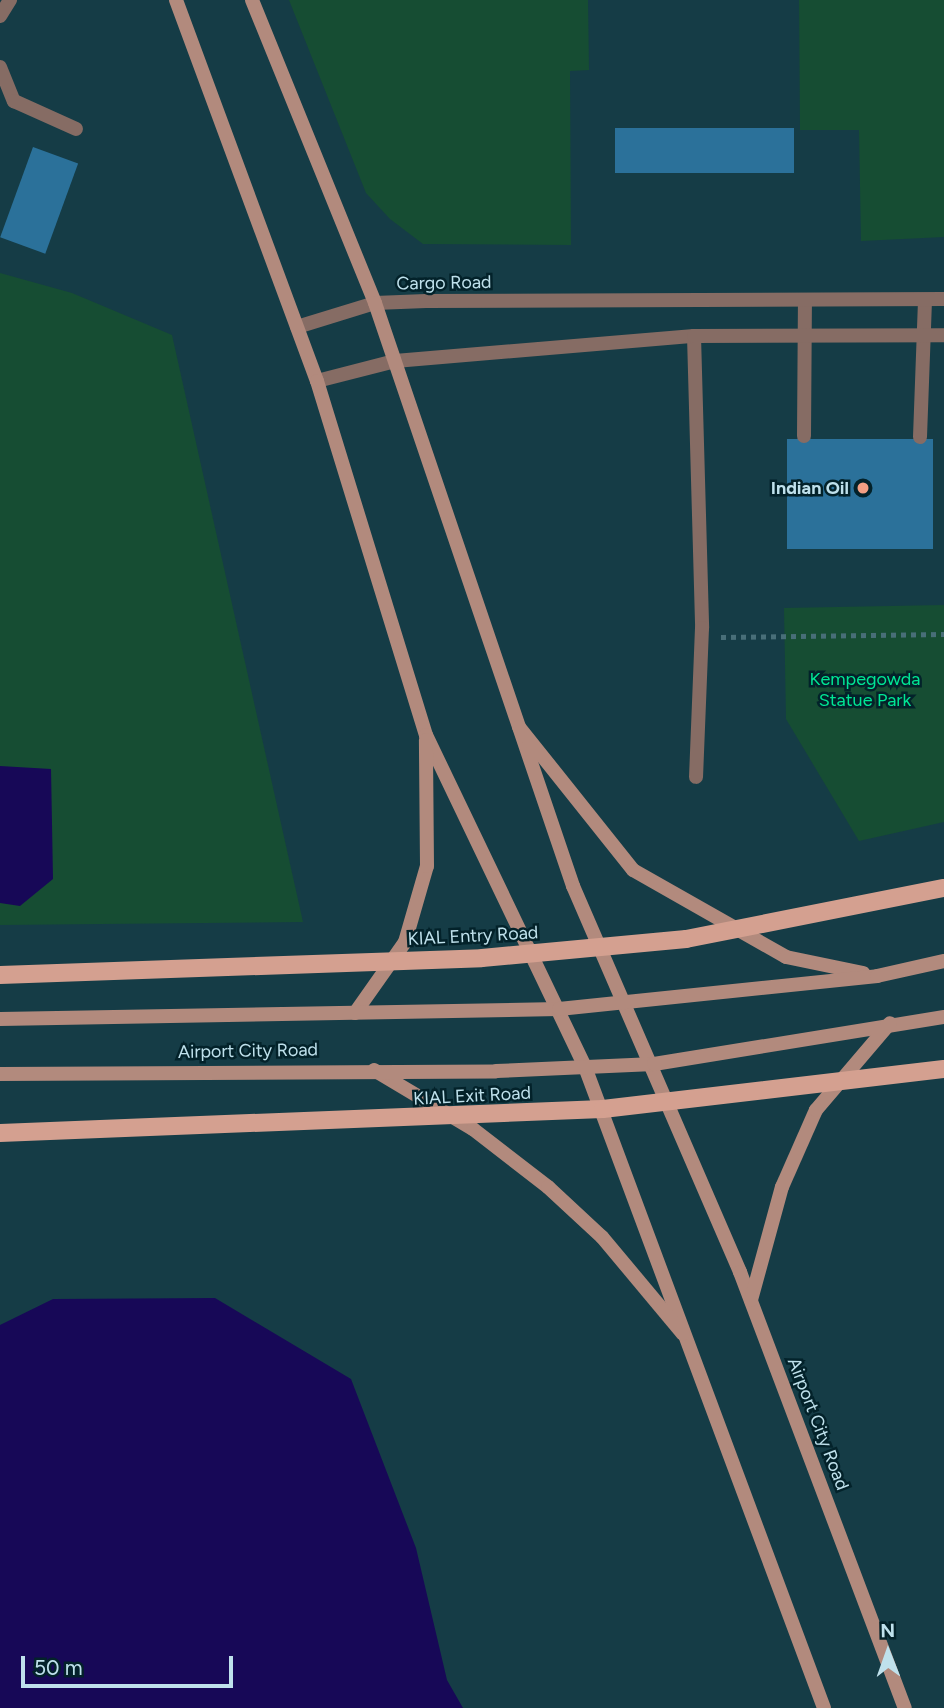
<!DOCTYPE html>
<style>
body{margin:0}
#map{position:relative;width:944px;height:1708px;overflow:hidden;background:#153c46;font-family:Figtree,sans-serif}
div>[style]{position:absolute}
.green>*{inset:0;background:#164d33}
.water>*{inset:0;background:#170857}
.building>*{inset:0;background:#2b719a;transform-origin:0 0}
.path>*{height:4.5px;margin-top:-2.25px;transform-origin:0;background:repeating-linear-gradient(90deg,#486e78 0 5px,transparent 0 10px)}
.lane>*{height:14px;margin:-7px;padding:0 7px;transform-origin:7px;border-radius:7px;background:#866c64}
.street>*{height:14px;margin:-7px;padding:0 7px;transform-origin:7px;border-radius:7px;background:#866c64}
.secondary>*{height:14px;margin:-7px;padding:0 7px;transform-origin:7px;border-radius:7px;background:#b28a7d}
.primary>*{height:18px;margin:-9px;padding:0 9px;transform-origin:9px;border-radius:9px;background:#d4a090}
.dots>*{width:19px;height:19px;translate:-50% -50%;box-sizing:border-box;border:4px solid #03222a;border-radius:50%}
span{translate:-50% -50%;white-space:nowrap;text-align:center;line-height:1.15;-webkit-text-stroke:5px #03222a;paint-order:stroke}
.street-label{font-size:18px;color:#bfe1ec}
.poi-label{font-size:18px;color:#bfe1ec;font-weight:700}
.right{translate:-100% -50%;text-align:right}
.park-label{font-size:18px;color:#00e694}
.north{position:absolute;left:853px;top:1617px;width:70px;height:70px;-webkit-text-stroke:5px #03222a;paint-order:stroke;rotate:359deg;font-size:19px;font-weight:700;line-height:28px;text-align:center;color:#bfe1ec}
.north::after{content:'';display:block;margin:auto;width:24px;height:32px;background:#bfe1ec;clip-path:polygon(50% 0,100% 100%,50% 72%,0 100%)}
.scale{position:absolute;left:21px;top:1656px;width:212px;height:32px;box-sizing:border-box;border:4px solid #bfe1ec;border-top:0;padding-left:9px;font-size:21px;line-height:24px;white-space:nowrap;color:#bfe1ec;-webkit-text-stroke:5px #03222a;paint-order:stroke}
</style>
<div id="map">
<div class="green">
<i style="clip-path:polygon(289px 0,588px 0,589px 70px,570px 71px,571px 245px,423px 244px,390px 219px,366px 193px)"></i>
<i style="clip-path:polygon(799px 0,944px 0,944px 237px,861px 241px,859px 130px,800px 130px)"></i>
<i style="clip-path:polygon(0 273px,72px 293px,172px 335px,303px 922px,0 925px)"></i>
<i style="clip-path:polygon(944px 605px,944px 822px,859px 841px,786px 719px,784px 608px)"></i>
</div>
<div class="water">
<i style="clip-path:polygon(0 766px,51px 769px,53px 879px,20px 906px,0 903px)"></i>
<i style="clip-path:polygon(215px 1298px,351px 1379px,416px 1548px,447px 1680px,463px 1708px,0 1708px,0 1325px,53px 1299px)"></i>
</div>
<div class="building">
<i style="left:794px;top:128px;width:45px;height:179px;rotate:90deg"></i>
<i style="left:33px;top:147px;width:48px;height:96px;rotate:20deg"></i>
<i style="left:787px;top:439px;width:146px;height:110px"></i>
</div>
<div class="path">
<i style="left:721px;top:637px;width:223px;rotate:-0.8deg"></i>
</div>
<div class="lane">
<i style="left:0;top:16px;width:19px;rotate:-58deg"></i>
<i style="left:0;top:67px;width:37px;rotate:68deg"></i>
<i style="left:14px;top:101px;width:68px;rotate:24.3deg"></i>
<i style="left:694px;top:336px;width:292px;rotate:88.4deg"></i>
<i style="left:702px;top:628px;width:149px;rotate:92.3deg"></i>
<i style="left:804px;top:436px;width:135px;rotate:-89.6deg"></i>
<i style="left:920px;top:437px;width:137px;rotate:-87.9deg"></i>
</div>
<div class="street">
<i style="left:297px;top:327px;width:82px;rotate:-17.1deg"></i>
<i style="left:375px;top:303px;width:51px;rotate:-2.2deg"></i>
<i style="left:426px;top:301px;width:518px;rotate:-0.22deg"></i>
<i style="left:317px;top:381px;width:81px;rotate:-14.4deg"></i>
<i style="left:395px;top:361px;width:300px;rotate:-4.8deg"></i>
<i style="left:694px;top:336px;width:250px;rotate:-0.2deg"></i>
</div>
<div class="secondary">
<i style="left:176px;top:0;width:406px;rotate:69.7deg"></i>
<i style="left:317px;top:381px;width:370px;rotate:72.9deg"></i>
<i style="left:426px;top:735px;width:368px;rotate:64.4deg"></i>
<i style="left:585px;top:1067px;width:684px;rotate:69.55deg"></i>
<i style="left:252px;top:0;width:327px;rotate:67.9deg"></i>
<i style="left:375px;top:303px;width:616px;rotate:71.24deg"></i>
<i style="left:573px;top:886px;width:421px;rotate:66.6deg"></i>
<i style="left:740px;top:1272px;width:466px;rotate:69.3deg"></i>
<i style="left:519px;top:727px;width:183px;rotate:51.4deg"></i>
<i style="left:633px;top:870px;width:176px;rotate:29.6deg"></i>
<i style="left:786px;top:957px;width:79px;rotate:11.7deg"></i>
<i style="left:355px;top:1013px;width:87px;rotate:-54.8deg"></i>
<i style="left:405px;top:942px;width:79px;rotate:-73.9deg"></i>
<i style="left:427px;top:866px;width:126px;rotate:-90.5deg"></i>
<i style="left:0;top:1019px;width:559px;rotate:-1.02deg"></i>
<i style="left:559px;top:1009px;width:320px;rotate:-5.9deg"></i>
<i style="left:877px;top:976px;width:69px;rotate:-12.6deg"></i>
<i style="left:374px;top:1070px;width:115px;rotate:30.8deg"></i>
<i style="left:473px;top:1129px;width:95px;rotate:37.7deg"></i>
<i style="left:548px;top:1187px;width:74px;rotate:42.8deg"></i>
<i style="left:602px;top:1237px;width:126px;rotate:50.1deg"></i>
<i style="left:0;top:1074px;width:496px;rotate:-0.3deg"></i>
<i style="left:496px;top:1071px;width:158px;rotate:-2.5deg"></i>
<i style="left:654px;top:1064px;width:294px;rotate:-9.2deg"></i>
<i style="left:751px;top:1300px;width:117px;rotate:-74.7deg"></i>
<i style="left:782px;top:1187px;width:84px;rotate:-66.2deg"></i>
<i style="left:816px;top:1110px;width:114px;rotate:-49.6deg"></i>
</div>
<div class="primary">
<i style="left:0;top:975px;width:482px;rotate:-2deg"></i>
<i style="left:482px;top:958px;width:205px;rotate:-5.3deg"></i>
<i style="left:686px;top:939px;width:263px;rotate:-11.2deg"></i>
<i style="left:0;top:1133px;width:603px;rotate:-2.28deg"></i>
<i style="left:603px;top:1109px;width:343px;rotate:-6.7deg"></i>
</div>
<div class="dots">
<i style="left:863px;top:488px;background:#f39f84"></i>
</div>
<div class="street-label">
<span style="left:444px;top:283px;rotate:-1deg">Cargo Road</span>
<span style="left:473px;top:936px;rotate:-3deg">KIAL Entry Road</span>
<span style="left:248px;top:1051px;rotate:-1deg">Airport City Road</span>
<span style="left:472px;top:1096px;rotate:-3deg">KIAL Exit Road</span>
<span style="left:818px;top:1424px;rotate:69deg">Airport City Road</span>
</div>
<div class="poi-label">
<span class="right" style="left:849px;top:488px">Indian Oil</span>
</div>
<div class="park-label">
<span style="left:865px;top:690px">Kempegowda<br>Statue Park</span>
</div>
<div class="north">N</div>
<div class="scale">50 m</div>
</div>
